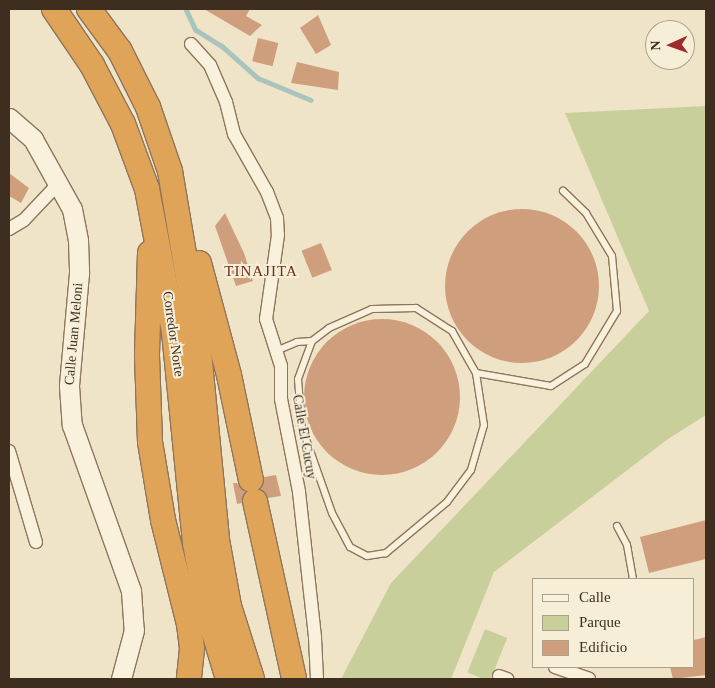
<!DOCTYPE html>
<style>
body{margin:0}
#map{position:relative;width:715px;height:688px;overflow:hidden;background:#f0e4c8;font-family:Georgia,serif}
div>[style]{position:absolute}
.green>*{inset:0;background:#c9cf9b;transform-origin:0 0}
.stream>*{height:4.5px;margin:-2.25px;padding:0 2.25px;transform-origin:2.25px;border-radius:2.25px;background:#a9c4bc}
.building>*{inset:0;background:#cf9f7d;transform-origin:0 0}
.round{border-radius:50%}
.roads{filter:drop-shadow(1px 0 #8d765c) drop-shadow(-1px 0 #8d765c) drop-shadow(0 1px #8d765c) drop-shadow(0 -1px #8d765c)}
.lane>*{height:6px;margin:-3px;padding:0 3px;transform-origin:3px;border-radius:3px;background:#faf1dc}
.street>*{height:12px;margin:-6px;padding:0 6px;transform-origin:6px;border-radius:6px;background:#faf1dc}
.secondary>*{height:19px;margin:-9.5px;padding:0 9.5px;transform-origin:9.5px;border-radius:9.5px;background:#faf1dc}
.highway>*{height:24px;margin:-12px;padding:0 12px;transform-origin:12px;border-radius:12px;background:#e0a458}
span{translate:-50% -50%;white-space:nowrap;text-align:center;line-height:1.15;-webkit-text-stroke:4px #f7eed8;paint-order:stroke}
.street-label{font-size:14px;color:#3d2e20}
.neighbourhood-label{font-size:15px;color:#6b2e1e;letter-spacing:1px}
.frame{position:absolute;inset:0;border:10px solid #3d2e20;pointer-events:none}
.legend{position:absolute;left:532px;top:578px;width:162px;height:90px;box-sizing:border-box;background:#f7eed8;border:1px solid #ada18e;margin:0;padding:6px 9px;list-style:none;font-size:15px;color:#3d2e20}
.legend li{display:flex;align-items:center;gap:10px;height:25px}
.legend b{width:25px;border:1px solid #ada18e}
.north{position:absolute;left:645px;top:20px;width:50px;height:50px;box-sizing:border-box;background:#f7eed8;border:1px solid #ada18e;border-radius:50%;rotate:268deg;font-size:14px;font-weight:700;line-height:20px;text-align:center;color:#3d2e20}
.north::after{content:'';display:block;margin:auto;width:18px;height:22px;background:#9e2a2b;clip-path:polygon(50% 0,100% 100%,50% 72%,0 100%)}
</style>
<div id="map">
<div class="green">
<i style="clip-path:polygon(706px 106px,706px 415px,668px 439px,494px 572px,451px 679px,341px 679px,391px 583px,649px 311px,565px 113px)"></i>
<i style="left:485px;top:629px;width:24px;height:47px;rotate:22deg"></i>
</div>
<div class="stream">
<i style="left:186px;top:9px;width:23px;rotate:65deg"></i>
<i style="left:196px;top:30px;width:31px;rotate:32deg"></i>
<i style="left:222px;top:46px;width:48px;rotate:41.6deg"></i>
<i style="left:258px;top:78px;width:57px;rotate:22.5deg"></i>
</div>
<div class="building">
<i style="clip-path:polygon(204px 9px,250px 9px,246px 16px,262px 25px,250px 36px)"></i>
<i style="clip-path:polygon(318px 15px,331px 45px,316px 54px,300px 28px)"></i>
<i style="left:258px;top:38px;width:21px;height:24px;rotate:14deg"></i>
<i style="clip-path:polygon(297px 62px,339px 72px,338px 90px,291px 83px)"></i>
<i style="clip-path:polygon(9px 173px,29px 188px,21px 203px,9px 196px)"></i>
<i class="round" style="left:445px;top:209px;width:154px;height:154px"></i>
<i style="clip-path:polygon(225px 213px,244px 253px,253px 281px,236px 286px,215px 226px)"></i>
<i style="left:321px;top:243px;width:29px;height:21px;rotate:68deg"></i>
<i class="round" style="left:304px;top:319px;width:156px;height:156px"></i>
<i style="clip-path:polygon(276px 475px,281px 496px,268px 498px,261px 489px,264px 477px)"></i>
<i style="clip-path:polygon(233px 483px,237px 483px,245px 492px,242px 503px,237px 504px)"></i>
<i style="clip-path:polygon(706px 520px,706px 559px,649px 573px,640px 537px)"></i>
<i style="clip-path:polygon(706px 637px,706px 675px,673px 679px,670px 667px,694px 667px,694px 640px)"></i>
</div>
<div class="roads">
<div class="lane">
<i style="left:276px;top:351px;width:23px;rotate:-23deg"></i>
<i style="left:297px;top:342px;width:15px;rotate:-4deg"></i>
<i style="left:312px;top:341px;width:21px;rotate:-37deg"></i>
<i style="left:329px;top:328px;width:47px;rotate:-23.8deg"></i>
<i style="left:372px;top:309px;width:44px;rotate:-1.3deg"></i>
<i style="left:416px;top:308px;width:43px;rotate:32.6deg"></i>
<i style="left:452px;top:331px;width:48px;rotate:60.3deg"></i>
<i style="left:476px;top:373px;width:53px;rotate:81.3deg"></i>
<i style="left:484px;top:425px;width:47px;rotate:106.1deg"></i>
<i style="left:471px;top:470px;width:40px;rotate:127deg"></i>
<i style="left:447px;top:502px;width:80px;rotate:140.1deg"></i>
<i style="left:386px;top:553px;width:19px;rotate:171deg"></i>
<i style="left:367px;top:556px;width:19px;rotate:-152deg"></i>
<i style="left:350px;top:547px;width:38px;rotate:-118deg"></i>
<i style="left:332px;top:513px;width:90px;rotate:-109.4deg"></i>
<i style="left:302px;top:428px;width:49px;rotate:-94.7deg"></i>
<i style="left:298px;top:379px;width:40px;rotate:-69.8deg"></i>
<i style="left:476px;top:373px;width:76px;rotate:9.8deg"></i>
<i style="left:551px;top:386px;width:40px;rotate:-32.9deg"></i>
<i style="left:585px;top:364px;width:62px;rotate:-58.9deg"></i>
<i style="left:617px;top:311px;width:55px;rotate:-95.2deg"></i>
<i style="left:612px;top:256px;width:50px;rotate:-121.2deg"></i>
<i style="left:586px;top:213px;width:32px;rotate:-136deg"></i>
<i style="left:617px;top:526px;width:21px;rotate:62deg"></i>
<i style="left:627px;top:545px;width:35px;rotate:80deg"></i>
</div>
<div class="street">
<i style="left:191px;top:44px;width:28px;rotate:48deg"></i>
<i style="left:210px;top:65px;width:40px;rotate:66.6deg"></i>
<i style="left:226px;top:102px;width:33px;rotate:76deg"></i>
<i style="left:234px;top:134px;width:67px;rotate:60.4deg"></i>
<i style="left:267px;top:192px;width:28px;rotate:69deg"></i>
<i style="left:277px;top:218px;width:17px;rotate:87deg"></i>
<i style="left:278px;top:235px;width:85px;rotate:98.1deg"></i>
<i style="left:266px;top:319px;width:49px;rotate:72.3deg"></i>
<i style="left:281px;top:366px;width:33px;rotate:90deg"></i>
<i style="left:281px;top:399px;width:95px;rotate:79deg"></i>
<i style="left:299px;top:492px;width:147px;rotate:83.7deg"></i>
<i style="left:315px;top:638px;width:41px;rotate:87.2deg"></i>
<i style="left:9px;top:229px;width:17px;rotate:-31deg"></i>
<i style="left:24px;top:220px;width:50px;rotate:-46.6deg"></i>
<i style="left:9px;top:451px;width:95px;rotate:73.5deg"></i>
<i style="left:555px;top:667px;width:36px;rotate:19deg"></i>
<i style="left:499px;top:676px;width:9px;rotate:21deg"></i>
</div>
<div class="secondary">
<i style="left:9px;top:118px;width:32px;rotate:41deg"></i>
<i style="left:33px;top:139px;width:80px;rotate:60.9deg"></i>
<i style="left:72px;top:209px;width:32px;rotate:79deg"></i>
<i style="left:78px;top:240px;width:33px;rotate:88deg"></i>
<i style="left:79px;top:273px;width:113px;rotate:95.1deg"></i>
<i style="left:69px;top:386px;width:39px;rotate:86deg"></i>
<i style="left:72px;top:425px;width:176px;rotate:70.4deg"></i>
<i style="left:131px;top:591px;width:39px;rotate:86deg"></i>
<i style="left:134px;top:630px;width:51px;rotate:104.9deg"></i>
</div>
<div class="highway">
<i style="left:54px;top:9px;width:68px;rotate:55.8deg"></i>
<i style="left:92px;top:65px;width:67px;rotate:62.3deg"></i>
<i style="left:123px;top:124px;width:69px;rotate:69.7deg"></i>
<i style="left:147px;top:189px;width:146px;rotate:79.3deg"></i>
<i style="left:174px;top:332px;width:212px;rotate:84.3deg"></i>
<i style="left:195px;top:543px;width:71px;rotate:79.5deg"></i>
<i style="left:208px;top:613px;width:69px;rotate:73.1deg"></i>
<i style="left:89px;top:9px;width:52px;rotate:53.6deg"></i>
<i style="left:120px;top:51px;width:63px;rotate:63.4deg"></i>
<i style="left:148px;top:107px;width:68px;rotate:71deg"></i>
<i style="left:170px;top:171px;width:162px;rotate:80.4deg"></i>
<i style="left:197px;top:331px;width:210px;rotate:84.5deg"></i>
<i style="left:217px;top:540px;width:67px;rotate:79.7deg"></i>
<i style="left:229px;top:606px;width:77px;rotate:72.5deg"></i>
<i style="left:150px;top:253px;width:103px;rotate:91.7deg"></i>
<i style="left:147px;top:356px;width:86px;rotate:88deg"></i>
<i style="left:150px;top:442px;width:79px;rotate:80.5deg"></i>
<i style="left:163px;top:520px;width:107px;rotate:76deg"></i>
<i style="left:189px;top:624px;width:25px;rotate:83deg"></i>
<i style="left:192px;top:649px;width:30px;rotate:96deg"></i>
<i style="left:199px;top:263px;width:116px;rotate:75deg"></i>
<i style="left:229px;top:375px;width:107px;rotate:78.2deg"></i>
<i style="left:255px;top:501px;width:182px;rotate:77.6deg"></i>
</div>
</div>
<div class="street-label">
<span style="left:74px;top:334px;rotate:-85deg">Calle Juan Meloni</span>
<span style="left:173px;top:334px;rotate:82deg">Corredor Norte</span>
<span style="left:304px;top:437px;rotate:80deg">Calle El Cucuy</span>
</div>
<div class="neighbourhood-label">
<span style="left:261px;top:272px">TINAJITA</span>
</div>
<div class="frame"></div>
<ul class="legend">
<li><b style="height:6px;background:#faf1dc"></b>Calle</li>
<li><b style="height:14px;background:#c9cf9b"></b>Parque</li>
<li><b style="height:14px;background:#cf9f7d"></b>Edificio</li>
</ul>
<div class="north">N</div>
</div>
